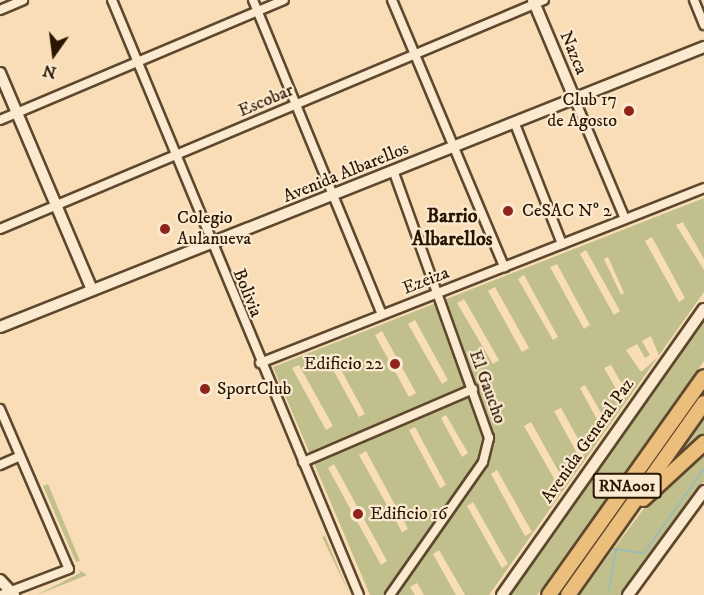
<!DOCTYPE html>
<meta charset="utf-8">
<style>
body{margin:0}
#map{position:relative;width:704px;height:595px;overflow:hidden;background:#f9ddb7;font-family:"IM FELL DW Pica",serif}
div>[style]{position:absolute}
.green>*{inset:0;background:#c1c08c}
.stream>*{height:2px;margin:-1px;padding:0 1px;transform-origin:1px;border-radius:1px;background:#9fbbb5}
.roads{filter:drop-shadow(2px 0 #5d482e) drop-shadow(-2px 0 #5d482e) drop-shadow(0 2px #5d482e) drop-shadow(0 -2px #5d482e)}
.street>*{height:8px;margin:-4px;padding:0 4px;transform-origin:4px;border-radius:4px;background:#fbe9d0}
.secondary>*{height:10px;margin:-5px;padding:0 5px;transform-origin:5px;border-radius:5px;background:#fbe9d0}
.highway>*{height:14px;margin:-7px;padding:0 7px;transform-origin:7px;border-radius:7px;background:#ecbe7c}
.dots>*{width:16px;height:16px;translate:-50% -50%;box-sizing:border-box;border:3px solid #fbe9d0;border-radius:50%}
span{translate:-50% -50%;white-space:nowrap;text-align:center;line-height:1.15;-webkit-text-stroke:4.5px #fbe9d0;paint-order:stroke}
.shield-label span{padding:2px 4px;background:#fbe9d0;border:2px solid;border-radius:4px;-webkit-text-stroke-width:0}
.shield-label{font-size:16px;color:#291600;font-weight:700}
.street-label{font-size:18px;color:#291600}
.poi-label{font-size:18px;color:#291600}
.right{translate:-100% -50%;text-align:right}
.left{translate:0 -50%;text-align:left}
.neighbourhood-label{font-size:20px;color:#291600;font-weight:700}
.north{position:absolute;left:24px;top:24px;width:60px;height:60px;-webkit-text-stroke:4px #fbe9d0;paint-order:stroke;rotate:194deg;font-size:16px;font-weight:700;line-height:24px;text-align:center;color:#291600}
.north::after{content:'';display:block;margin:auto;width:21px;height:27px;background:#291600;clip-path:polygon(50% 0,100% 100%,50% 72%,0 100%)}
</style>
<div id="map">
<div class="green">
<i style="clip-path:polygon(evenodd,704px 198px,704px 259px,683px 222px,676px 225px,704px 270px,704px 292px,489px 595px,465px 595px,439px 550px,433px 554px,456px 595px,424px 595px,417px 583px,410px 587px,415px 595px,370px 595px,273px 367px,704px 198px,652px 237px,685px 298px,679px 302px,645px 241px,652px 237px,704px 198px,586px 250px,620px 311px,614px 315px,580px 254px,586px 250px,704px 198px,608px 257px,624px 293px,621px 295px,604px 259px,608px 257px,704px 198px,557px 264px,590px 325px,584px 329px,550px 267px,557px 264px,704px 198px,524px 275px,558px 337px,553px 340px,518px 279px,524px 275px,704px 198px,495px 287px,529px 348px,522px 352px,488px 291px,495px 287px,704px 198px,464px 299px,499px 360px,493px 364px,457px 303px,464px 299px,704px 198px,415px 320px,448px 380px,442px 384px,408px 324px,415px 320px,704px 198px,382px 331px,416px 393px,409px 397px,375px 335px,382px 331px,704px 198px,651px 336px,659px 356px,641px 372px,626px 350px,637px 344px,645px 358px,650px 355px,642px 341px,651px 336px,704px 198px,332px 353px,365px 414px,359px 417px,326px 357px,332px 353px,704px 198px,299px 365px,333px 426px,326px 430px,292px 368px,299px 365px,704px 198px,611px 365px,628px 395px,622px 399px,604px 368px,611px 365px,704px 198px,585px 385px,607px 423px,601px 427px,580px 388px,585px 385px,704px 198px,561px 408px,586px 453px,579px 457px,554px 411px,561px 408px,704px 198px,446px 415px,468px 453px,462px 457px,441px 418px,446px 415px,704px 198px,531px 422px,565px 483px,559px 487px,524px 426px,531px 422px,704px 198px,415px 427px,446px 485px,440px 488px,409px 430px,415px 427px,704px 198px,366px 451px,408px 529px,402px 532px,359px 455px,366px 451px,704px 198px,334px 464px,387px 561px,381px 565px,328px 468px,334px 464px,704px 198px,497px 470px,532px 532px,525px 536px,491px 474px,497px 470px,704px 198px,473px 502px,508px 564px,502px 568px,467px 506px,473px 502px)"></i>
<i style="clip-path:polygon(704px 318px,704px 361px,537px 595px,509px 595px)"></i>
<i style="clip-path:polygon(704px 419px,704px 438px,671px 465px)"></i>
<i style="clip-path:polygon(704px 451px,704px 482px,624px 595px,579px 595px,651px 499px)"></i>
<i style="clip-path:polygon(48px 484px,80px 561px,76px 562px,43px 486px)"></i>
<i style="clip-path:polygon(325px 536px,350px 595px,322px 537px)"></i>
<i style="clip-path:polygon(79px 570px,87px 575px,37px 595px,80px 573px)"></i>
</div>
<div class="stream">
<i style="left:614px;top:549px;width:30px;rotate:8deg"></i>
<i style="left:644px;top:553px;width:103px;rotate:-54.5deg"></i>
<i style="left:609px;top:590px;width:41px;rotate:-80.1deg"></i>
</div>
<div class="roads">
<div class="street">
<i style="left:112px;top:0;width:644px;rotate:67.46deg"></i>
<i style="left:253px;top:0;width:339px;rotate:67.7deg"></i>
<i style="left:392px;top:0;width:290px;rotate:67.2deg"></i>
<i style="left:694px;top:0;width:27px;rotate:68deg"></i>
<i style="left:0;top:10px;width:25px;rotate:-23deg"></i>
<i style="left:575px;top:100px;width:129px;rotate:67.2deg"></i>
<i style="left:0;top:120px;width:308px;rotate:-22.9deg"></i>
<i style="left:515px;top:124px;width:129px;rotate:68.6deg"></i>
<i style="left:0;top:229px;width:590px;rotate:-22.83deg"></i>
<i style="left:260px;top:363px;width:477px;rotate:-21.5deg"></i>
<i style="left:0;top:409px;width:174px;rotate:66.7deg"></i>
<i style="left:69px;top:569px;width:73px;rotate:159.1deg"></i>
<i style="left:303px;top:462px;width:185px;rotate:-23.2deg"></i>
<i style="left:0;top:465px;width:22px;rotate:-24deg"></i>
<i style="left:390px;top:595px;width:162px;rotate:-55deg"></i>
<i style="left:483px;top:462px;width:25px;rotate:-76deg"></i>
<i style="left:489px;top:438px;width:282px;rotate:-109.7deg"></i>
</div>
<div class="secondary">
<i style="left:533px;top:0;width:108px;rotate:67.2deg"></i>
<i style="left:0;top:73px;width:236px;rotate:67deg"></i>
<i style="left:0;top:327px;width:758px;rotate:-21.69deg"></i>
<i style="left:0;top:580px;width:21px;rotate:47deg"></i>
<i style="left:502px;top:595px;width:350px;rotate:-54.8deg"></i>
<i style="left:628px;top:595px;width:129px;rotate:-53.8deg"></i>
</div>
<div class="highway">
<i style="left:643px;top:499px;width:83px;rotate:-42.6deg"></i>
<i style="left:549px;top:595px;width:267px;rotate:-54.6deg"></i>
<i style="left:568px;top:595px;width:235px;rotate:-54.7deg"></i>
</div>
</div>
<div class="dots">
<i style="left:629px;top:111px;background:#8f2418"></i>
<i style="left:508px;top:211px;background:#8f2418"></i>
<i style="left:165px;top:229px;background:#8f2418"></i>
<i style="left:395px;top:364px;background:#8f2418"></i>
<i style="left:205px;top:389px;background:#8f2418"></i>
<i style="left:358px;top:514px;background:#8f2418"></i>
</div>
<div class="shield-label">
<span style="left:627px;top:486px">RNA001</span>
</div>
<div class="street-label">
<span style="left:573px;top:53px;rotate:67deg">Nazca</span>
<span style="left:266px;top:101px;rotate:-23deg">Escobar</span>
<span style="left:346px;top:173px;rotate:-22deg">Avenida Albarellos</span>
<span style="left:426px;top:281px;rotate:-21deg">Ezeiza</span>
<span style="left:247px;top:293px;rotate:68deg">Bolivia</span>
<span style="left:487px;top:387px;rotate:70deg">El Gaucho</span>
<span style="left:588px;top:441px;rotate:-55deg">Avenida General Paz</span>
</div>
<div class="poi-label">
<span class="right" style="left:617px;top:111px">Club 17<br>de Agosto</span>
<span class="left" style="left:522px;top:211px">CeSAC Nº 2</span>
<span class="left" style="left:177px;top:229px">Colegio<br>Aulanueva</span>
<span class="right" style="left:383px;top:364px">Edificio 22</span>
<span class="left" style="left:217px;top:389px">SportClub</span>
<span class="left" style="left:370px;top:514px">Edificio 16</span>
</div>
<div class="neighbourhood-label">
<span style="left:452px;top:228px">Barrio<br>Albarellos</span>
</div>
<div class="north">N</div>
</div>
